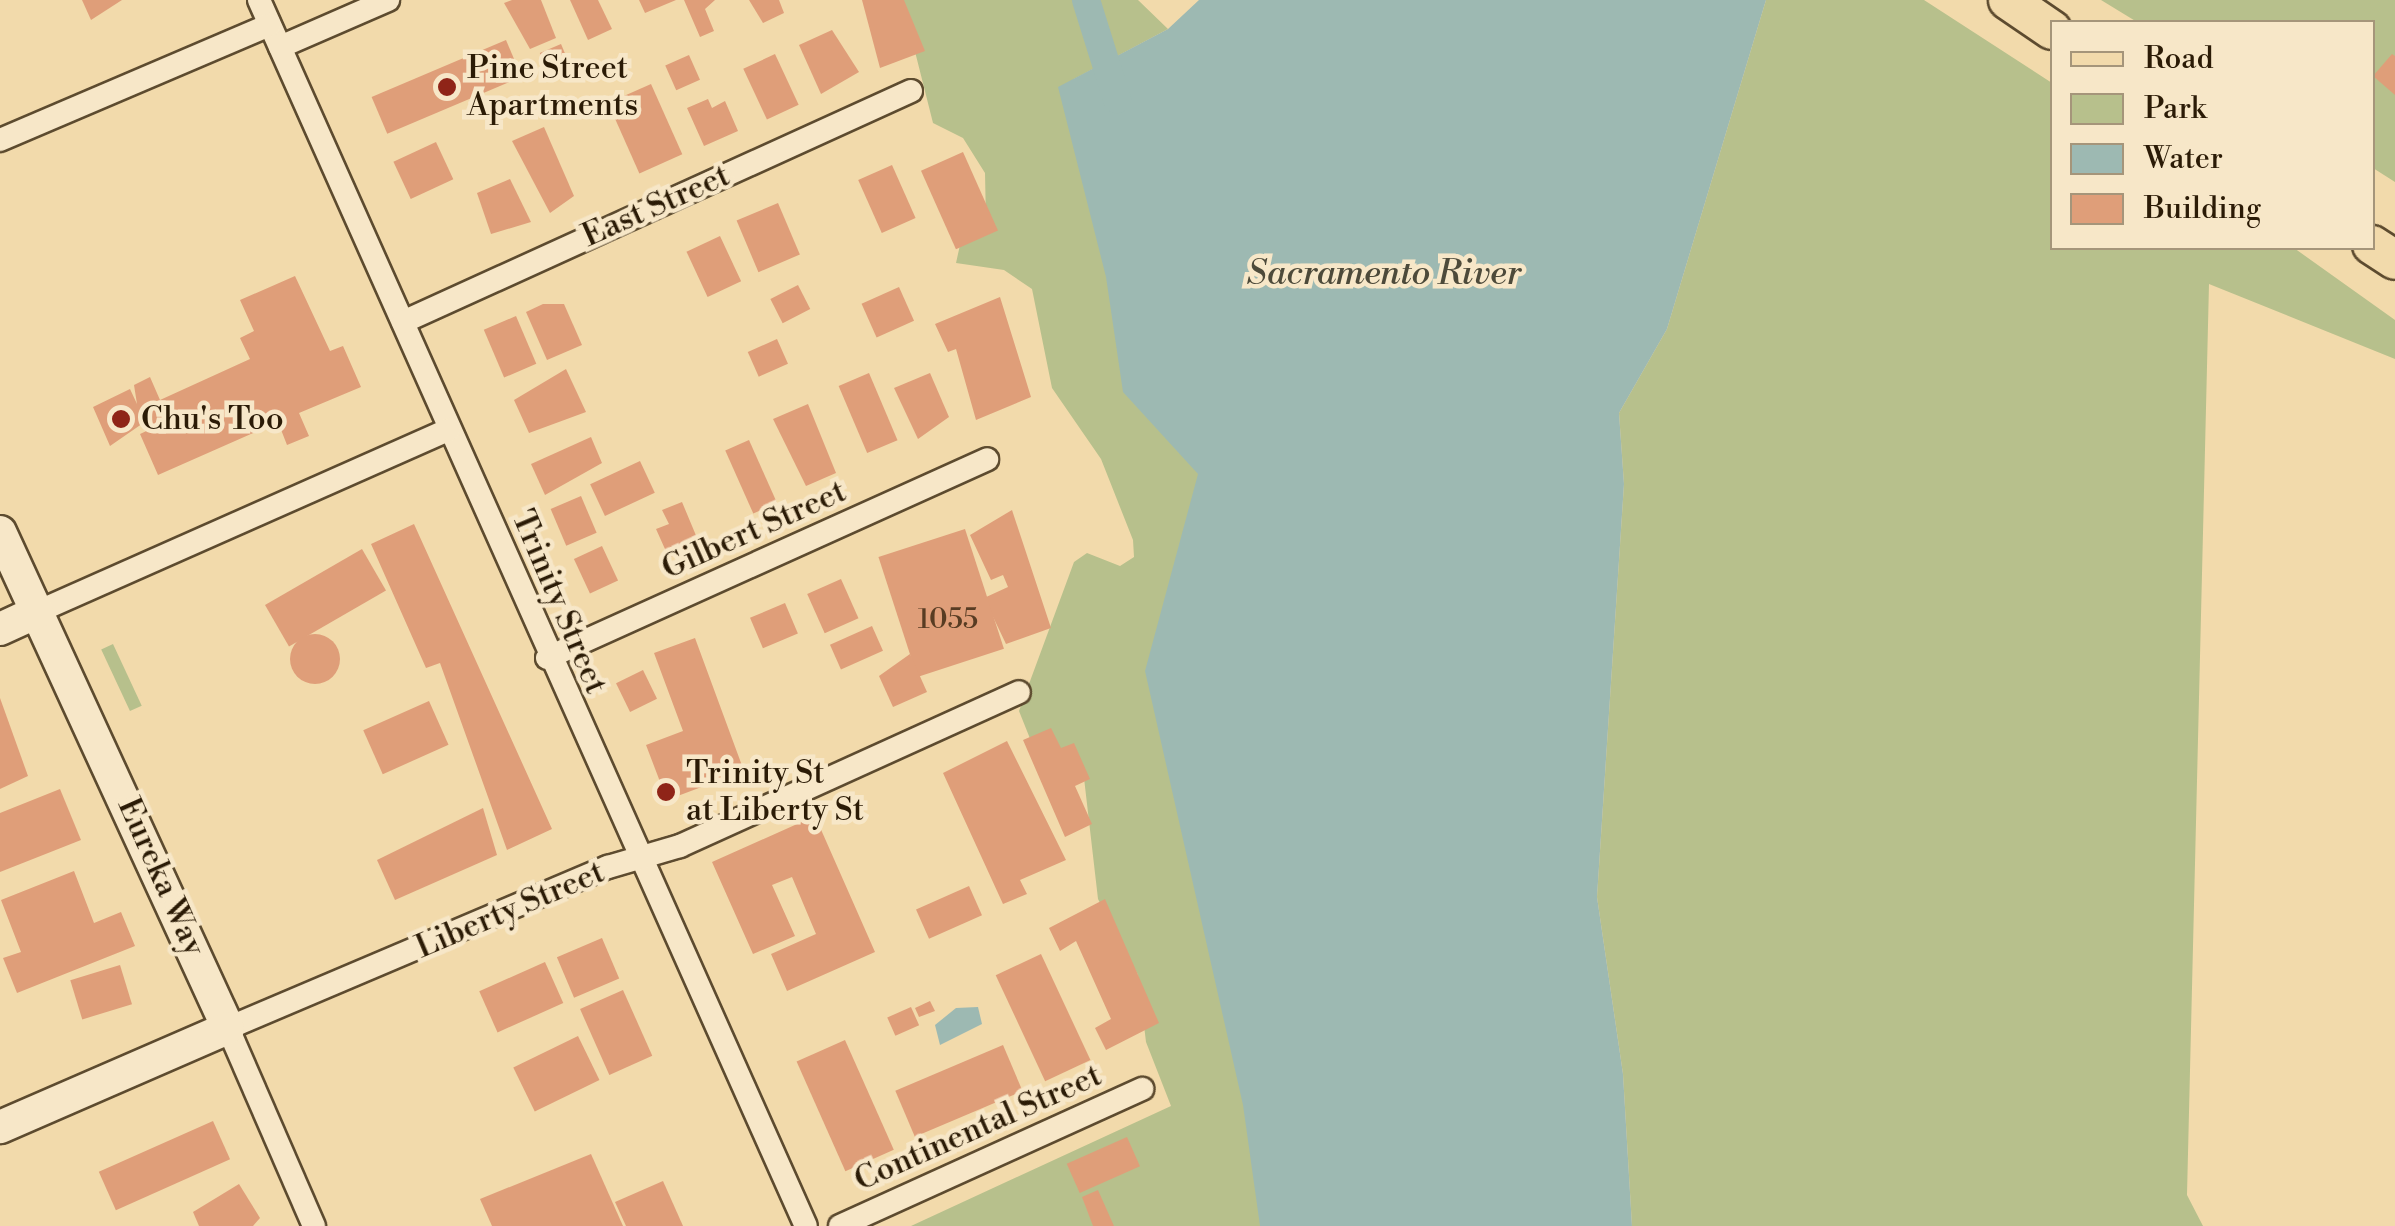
<!DOCTYPE html>
<style>
body{margin:0}
#map{position:relative;width:2395px;height:1226px;overflow:hidden;background:#f2daab;font-family:"Libre Bodoni",serif}
div>[style]{position:absolute}
.green>*{inset:0;background:#b7c08c;transform-origin:0 0}
.water>*{inset:0;background:#9db9b2}
.canal>*{height:28px;margin:-14px;padding:0 14px;transform-origin:14px;border-radius:14px;background:#9db9b2}
.building>*{inset:0;background:#df9e79;transform-origin:0 0}
.round{border-radius:50%}
.roads{filter:drop-shadow(2px 0 #5d4b2f) drop-shadow(-2px 0 #5d4b2f) drop-shadow(0 2px #5d4b2f) drop-shadow(0 -2px #5d4b2f)}
.street>*{height:22px;margin:-11px;padding:0 11px;transform-origin:11px;border-radius:11px;background:#f7e7c8}
.secondary>*{height:32px;margin:-16px;padding:0 16px;transform-origin:16px;border-radius:16px;background:#f7e7c8}
.primary>*{height:38px;margin:-19px;padding:0 19px;transform-origin:19px;border-radius:19px;background:#f2daab}
.dots>*{width:28px;height:28px;translate:-50% -50%;box-sizing:border-box;border:5px solid #f7e7c8;border-radius:50%}
span{translate:-50% -50%;white-space:nowrap;text-align:center;line-height:1.15;-webkit-text-stroke:9px #f7e7c8;paint-order:stroke}
.number-label{font-size:28px;color:#583c23}
.number-label span{-webkit-text-stroke-width:0}
.poi-label{font-size:32px;color:#2b1b06}
.left{translate:0 -50%;text-align:left}
.street-label{font-size:32px;color:#2b1b06}
.water-label{font-size:35px;color:#4d4a3a;font-style:italic}
.legend{position:absolute;left:2050px;top:20px;width:325px;height:230px;box-sizing:border-box;background:#f7e7c8;border:2px solid #a5957a;margin:0;padding:12px 18px;list-style:none;font-size:30px;color:#2b1b06}
.legend li{display:flex;align-items:center;gap:20px;height:50px}
.legend b{width:50px;border:2px solid #a5957a}
</style>
<div id="map">
<div class="green">
<i style="clip-path:polygon(902px 0,1138px 0,1168px 29px,1074px 79px,1205px 457px,1293px 1226px,911px 1226px,1171px 1106px,1146px 1042px,1138px 975px,1098px 899px,1084px 778px,1031px 741px,1019px 711px,1074px 562px,1087px 553px,1120px 566px,1134px 557px,1133px 540px,1101px 459px,1052px 388px,1032px 289px,1004px 270px,956px 263px,960px 245px,986px 223px,985px 173px,963px 138px,933px 123px)"></i>
<i style="clip-path:polygon(1766px 0,1924px 0,2052px 83px,2052px 248px,2294px 248px,2395px 320px,2395px 359px,2209px 284px,2187px 1195px,2203px 1226px,1632px 1226px,1623px 1074px,1597px 897px,1624px 484px,1619px 413px,1667px 329px)"></i>
<i style="clip-path:polygon(2101px 0,2395px 0,2395px 182px,2373px 168px,2372px 22px,2137px 22px)"></i>
<i style="left:113px;top:644px;width:68px;height:13px;rotate:65deg"></i>
</div>
<div class="water">
<i style="clip-path:polygon(1199px 0,1766px 0,1667px 329px,1619px 413px,1624px 484px,1597px 897px,1623px 1074px,1632px 1226px,1260px 1226px,1243px 1105px,1145px 671px,1198px 474px,1123px 392px,1106px 277px,1058px 87px,1168px 29px)"></i>
<i style="clip-path:polygon(978px 1007px,982px 1024px,940px 1045px,935px 1025px,956px 1008px)"></i>
</div>
<div class="canal">
<i style="left:1086px;top:0;width:104px;rotate:72.6deg"></i>
</div>
<div class="building">
<i style="clip-path:polygon(82px 0,122px 0,91px 20px)"></i>
<i style="clip-path:polygon(512px 0,541px 0,556px 38px,530px 49px,504px 3px)"></i>
<i style="clip-path:polygon(570px 0,598px 0,612px 29px,588px 40px)"></i>
<i style="clip-path:polygon(639px 0,676px 0,645px 13px)"></i>
<i style="clip-path:polygon(684px 0,715px 0,705px 9px,714px 31px,700px 37px)"></i>
<i style="clip-path:polygon(749px 0,779px 0,784px 13px,763px 23px)"></i>
<i style="clip-path:polygon(862px 0,904px 0,925px 51px,880px 68px)"></i>
<i style="clip-path:polygon(832px 30px,859px 72px,821px 94px,799px 45px)"></i>
<i style="left:506px;top:40px;width:40px;height:146px;rotate:67deg"></i>
<i style="left:561px;top:44px;width:23px;height:23px;rotate:67deg"></i>
<i style="left:775px;top:54px;width:56px;height:35px;rotate:65deg"></i>
<i style="clip-path:polygon(2392px 54px,2395px 56px,2395px 95px,2373px 76px)"></i>
<i style="left:689px;top:55px;width:27px;height:26px;rotate:66deg"></i>
<i style="left:651px;top:84px;width:77px;height:47px;rotate:66deg"></i>
<i style="clip-path:polygon(708px 99px,712px 108px,725px 101px,738px 131px,704px 146px,687px 108px)"></i>
<i style="clip-path:polygon(544px 127px,574px 196px,550px 213px,512px 141px)"></i>
<i style="left:436px;top:142px;width:41px;height:47px;rotate:65deg"></i>
<i style="left:963px;top:152px;width:86px;height:46px;rotate:66deg"></i>
<i style="left:892px;top:165px;width:58px;height:37px;rotate:66deg"></i>
<i style="clip-path:polygon(510px 179px,531px 222px,491px 234px,477px 193px)"></i>
<i style="left:778px;top:203px;width:56px;height:45px;rotate:67deg"></i>
<i style="left:720px;top:236px;width:50px;height:37px;rotate:65deg"></i>
<i style="clip-path:polygon(295px 276px,330px 351px,343px 346px,361px 387px,299px 413px,309px 436px,287px 445px,278px 422px,158px 475px,140px 434px,153px 428px,149px 419px,110px 446px,93px 407px,130px 389px,137px 404px,134px 385px,150px 377px,160px 400px,250px 359px,240px 338px,254px 331px,240px 300px)"></i>
<i style="left:798px;top:285px;width:27px;height:31px;rotate:63deg"></i>
<i style="left:899px;top:287px;width:37px;height:41px;rotate:66deg"></i>
<i style="clip-path:polygon(1000px 297px,1031px 397px,976px 420px,956px 349px,948px 352px,935px 324px)"></i>
<i style="clip-path:polygon(543px 304px,564px 304px,582px 345px,547px 360px,526px 312px)"></i>
<i style="left:516px;top:316px;width:52px;height:35px;rotate:67deg"></i>
<i style="left:777px;top:339px;width:27px;height:32px;rotate:66deg"></i>
<i style="clip-path:polygon(566px 369px,586px 412px,529px 433px,514px 400px)"></i>
<i style="left:869px;top:373px;width:73px;height:33px;rotate:67deg"></i>
<i style="clip-path:polygon(930px 373px,949px 417px,918px 439px,894px 388px)"></i>
<i style="clip-path:polygon(808px 404px,836px 473px,806px 486px,773px 419px)"></i>
<i style="clip-path:polygon(591px 437px,602px 463px,545px 495px,531px 464px)"></i>
<i style="left:749px;top:440px;width:69px;height:26px;rotate:66deg"></i>
<i style="left:640px;top:461px;width:35px;height:55px;rotate:65deg"></i>
<i style="left:581px;top:496px;width:40px;height:33px;rotate:67deg"></i>
<i style="clip-path:polygon(682px 502px,700px 545px,669px 558px,656px 529px,669px 524px,662px 510px)"></i>
<i style="clip-path:polygon(1012px 510px,1051px 628px,1006px 644px,984px 598px,1008px 587px,1003px 575px,991px 580px,970px 535px)"></i>
<i style="clip-path:polygon(414px 524px,552px 829px,507px 850px,440px 663px,426px 668px,371px 544px)"></i>
<i style="left:965px;top:529px;width:126px;height:91px;rotate:72deg"></i>
<i style="left:602px;top:546px;width:38px;height:31px;rotate:65deg"></i>
<i style="left:362px;top:549px;width:48px;height:112px;rotate:60deg"></i>
<i style="left:841px;top:579px;width:43px;height:37px;rotate:66deg"></i>
<i style="left:785px;top:603px;width:33px;height:38px;rotate:67deg"></i>
<i style="left:872px;top:626px;width:27px;height:46px;rotate:66deg"></i>
<i class="round" style="left:290px;top:634px;width:50px;height:50px"></i>
<i style="clip-path:polygon(695px 638px,744px 771px,667px 800px,646px 745px,683px 731px,654px 653px)"></i>
<i style="clip-path:polygon(910px 654px,927px 692px,893px 707px,879px 676px)"></i>
<i style="left:643px;top:670px;width:32px;height:30px;rotate:64deg"></i>
<i style="clip-path:polygon(0 698px,28px 776px,0 789px)"></i>
<i style="left:429px;top:701px;width:48px;height:72px;rotate:66deg"></i>
<i style="clip-path:polygon(1051px 728px,1061px 748px,1074px 743px,1090px 779px,1075px 786px,1092px 824px,1065px 837px,1023px 740px)"></i>
<i style="clip-path:polygon(1007px 741px,1066px 860px,1020px 880px,1027px 894px,1003px 904px,943px 773px)"></i>
<i style="clip-path:polygon(60px 789px,81px 840px,0 872px,0 813px)"></i>
<i style="clip-path:polygon(483px 808px,497px 855px,395px 900px,377px 860px)"></i>
<i style="clip-path:polygon(815px 816px,875px 952px,787px 991px,771px 954px,816px 934px,792px 877px,772px 885px,795px 936px,753px 954px,712px 862px)"></i>
<i style="clip-path:polygon(74px 871px,94px 923px,121px 912px,135px 946px,17px 993px,3px 958px,21px 952px,1px 900px)"></i>
<i style="left:969px;top:886px;width:32px;height:58px;rotate:66deg"></i>
<i style="clip-path:polygon(1105px 899px,1159px 1023px,1106px 1050px,1095px 1028px,1111px 1019px,1076px 941px,1060px 951px,1049px 928px)"></i>
<i style="left:602px;top:938px;width:44px;height:49px;rotate:67deg"></i>
<i style="left:1041px;top:954px;width:117px;height:50px;rotate:65deg"></i>
<i style="left:545px;top:962px;width:45px;height:72px;rotate:66deg"></i>
<i style="left:120px;top:965px;width:41px;height:52px;rotate:73deg"></i>
<i style="left:623px;top:990px;width:72px;height:47px;rotate:66deg"></i>
<i style="clip-path:polygon(930px 1001px,935px 1011px,919px 1017px,915px 1008px)"></i>
<i style="left:911px;top:1007px;width:20px;height:26px;rotate:66deg"></i>
<i style="left:578px;top:1036px;width:49px;height:72px;rotate:64deg"></i>
<i style="left:845px;top:1040px;width:120px;height:53px;rotate:66deg"></i>
<i style="left:1003px;top:1045px;width:50px;height:117px;rotate:67deg"></i>
<i style="left:213px;top:1121px;width:42px;height:125px;rotate:66deg"></i>
<i style="left:1127px;top:1137px;width:32px;height:66px;rotate:66deg"></i>
<i style="clip-path:polygon(591px 1154px,623px 1226px,492px 1226px,480px 1199px)"></i>
<i style="clip-path:polygon(663px 1181px,683px 1226px,626px 1226px,615px 1202px)"></i>
<i style="clip-path:polygon(239px 1184px,260px 1218px,253px 1226px,199px 1226px,193px 1212px)"></i>
<i style="clip-path:polygon(1098px 1190px,1114px 1226px,1093px 1226px,1082px 1197px)"></i>
</div>
<div class="roads">
<div class="street">
<i style="left:259px;top:0;width:1342px;rotate:65.96deg"></i>
<i style="left:280px;top:47px;width:118px;rotate:-23.5deg"></i>
<i style="left:0;top:140px;width:293px;rotate:-23.1deg"></i>
<i style="left:403px;top:322px;width:558px;rotate:-24.45deg"></i>
<i style="left:37px;top:612px;width:451px;rotate:-23.9deg"></i>
<i style="left:547px;top:658px;width:483px;rotate:-24.3deg"></i>
<i style="left:314px;top:1226px;width:216px;rotate:-113.5deg"></i>
<i style="left:228px;top:1028px;width:413px;rotate:-23deg"></i>
<i style="left:608px;top:867px;width:75px;rotate:-16.3deg"></i>
<i style="left:680px;top:846px;width:372px;rotate:-24.4deg"></i>
<i style="left:840px;top:1226px;width:332px;rotate:-24.4deg"></i>
</div>
<div class="secondary">
<i style="left:0;top:532px;width:546px;rotate:65.31deg"></i>
<i style="left:228px;top:1028px;width:249px;rotate:156.5deg"></i>
<i style="left:0;top:629px;width:41px;rotate:-24.7deg"></i>
</div>
<div class="primary">
<i style="left:2008px;top:0;width:53px;rotate:34.3deg"></i>
<i style="left:2372px;top:245px;width:27px;rotate:33deg"></i>
</div>
</div>
<div class="dots">
<i style="left:447px;top:87px;background:#8f2418"></i>
<i style="left:121px;top:419px;background:#8f2418"></i>
<i style="left:666px;top:792px;background:#8f2418"></i>
</div>
<div class="number-label">
<span style="left:948px;top:620px">1055</span>
</div>
<div class="poi-label">
<span class="left" style="left:467px;top:87px">Pine Street<br>Apartments</span>
<span class="left" style="left:141px;top:419px">Chu's Too</span>
<span class="left" style="left:686px;top:792px">Trinity St<br>at Liberty St</span>
</div>
<div class="street-label">
<span style="left:656px;top:206px;rotate:-24deg">East Street</span>
<span style="left:754px;top:530px;rotate:-24deg">Gilbert Street</span>
<span style="left:559px;top:602px;rotate:67deg">Trinity Street</span>
<span style="left:161px;top:877px;rotate:66deg">Eureka Way</span>
<span style="left:510px;top:910px;rotate:-23deg">Liberty Street</span>
<span style="left:978px;top:1128px;rotate:-24deg">Continental Street</span>
</div>
<div class="water-label">
<span style="left:1384px;top:274px">Sacramento River</span>
</div>
<ul class="legend">
<li><b style="height:12px;background:#f2daab"></b>Road</li>
<li><b style="height:28px;background:#b7c08c"></b>Park</li>
<li><b style="height:28px;background:#9db9b2"></b>Water</li>
<li><b style="height:28px;background:#df9e79"></b>Building</li>
</ul>
</div>
